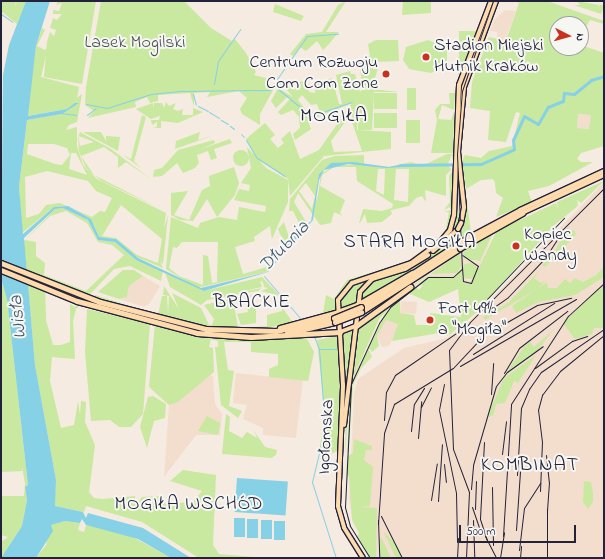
<!DOCTYPE html>
<meta charset="utf-8">
<style>
body{margin:0}
#map{position:relative;width:605px;height:559px;overflow:hidden;background:#f5ebe1;font-family:"Indie Flower",sans-serif}
div>[style]{position:absolute}
.built>*{inset:0;background:#f3decd;transform-origin:0 0}
.green>*{inset:0;background:#c9e8a0;transform-origin:0 0}
.round{border-radius:50%}
.water>*{inset:0;background:#86d1e6;transform-origin:0 0}
.stream>*{height:1px;margin:-0.5px;padding:0 0.5px;transform-origin:0.5px;border-radius:0.5px;background:#86d1e6}
.river>*{height:3px;margin:-1.5px;padding:0 1.5px;transform-origin:1.5px;border-radius:1.5px;background:#86d1e6}
.roads{filter:drop-shadow(1px 0 #22223b) drop-shadow(-1px 0 #22223b) drop-shadow(0 1px #22223b) drop-shadow(0 -1px #22223b)}
.major>*{height:4px;margin:-2px;padding:0 2px;transform-origin:2px;border-radius:2px;background:#fedbac}
.highway>*{height:5px;margin:-2.5px;padding:0 2.5px;transform-origin:2.5px;border-radius:2.5px;background:#fedbac}
.tram>*{height:1px;margin:-0.5px;padding:0 0.5px;transform-origin:0.5px;border-radius:0.5px;background:#22223b}
.rail>*{height:1px;margin:-0.5px;padding:0 0.5px;transform-origin:0.5px;border-radius:0.5px;background:#22223b}
.bridges{filter:drop-shadow(1px 0 #22223b) drop-shadow(-1px 0 #22223b) drop-shadow(0 1px #22223b) drop-shadow(0 -1px #22223b)}
.major-bridge>*{height:4px;margin:-2px;padding:0 2px;transform-origin:2px;border-radius:2px;background:#fedbac}
.highway-bridge>*{height:5px;margin:-2.5px;padding:0 2.5px;transform-origin:2.5px;border-radius:2.5px;background:#fedbac}
.dots>*{width:11px;height:11px;translate:-50% -50%;box-sizing:border-box;border:2px solid #f6f6f2;border-radius:50%}
span{translate:-50% -50%;white-space:nowrap;text-align:center;line-height:1.15;-webkit-text-stroke:4px #f6f6f2;paint-order:stroke}
.park-label{font-size:18px;color:#4c5454}
.poi-label{font-size:18px;color:#22223b}
.left{translate:0 -50%;text-align:left}
.right{translate:-100% -50%;text-align:right}
.street-label{font-size:18px;color:#22223b}
.neighbourhood-label{font-size:19px;color:#22223b;letter-spacing:1px}
.water-label{font-size:19px;color:#40576e;font-style:italic}
.quarter-label{font-size:20px;color:#22223b;letter-spacing:1px}
.frame{position:absolute;inset:0;border:2px solid #22223b;pointer-events:none}
.north{position:absolute;left:549px;top:16px;width:40px;height:40px;box-sizing:border-box;background:#f6f6f2;border:1px solid #a1a1a9;border-radius:50%;rotate:96deg;font-size:11px;font-weight:700;line-height:16px;text-align:center;color:#22223b}
.north::after{content:'';display:block;margin:auto;width:14px;height:18px;background:#c8321e;clip-path:polygon(50% 0,100% 100%,50% 72%,0 100%)}
.scale{position:absolute;left:459px;top:525px;width:117px;height:18px;box-sizing:border-box;border:2px solid #22223b;border-top:0;padding-left:5px;font-size:12px;line-height:14px;white-space:nowrap;color:#22223b;-webkit-text-stroke:3px #f6f6f2;paint-order:stroke}
</style>
<div id="map">
<div class="built">
<i style="clip-path:polygon(505px 10px,516px 11px,505px 42px,497px 39px,497px 32px,490px 31px,494px 20px)"></i>
<i style="left:578px;top:114px;width:13px;height:14px;rotate:4deg"></i>
<i style="clip-path:polygon(evenodd,456px 175px,462px 249px,508px 225px,493px 235px,472px 283px,464px 283px,461px 272px,453px 277px,428px 277px,388px 310px,366px 346px,390px 305px,460px 251px,456px 175px,491px 234px,479px 262px,464px 259px,462px 252px,491px 234px,456px 175px,460px 254px,457px 273px,432px 274px,446px 263px,460px 254px,456px 175px,466px 262px,477px 268px,469px 281px,462px 276px,466px 262px)"></i>
<i style="clip-path:polygon(604px 182px,604px 558px,376px 558px,353px 522px,349px 500px,354px 393px,358px 379px,404px 348px,447px 338px,471px 320px)"></i>
<i style="clip-path:polygon(143px 276px,160px 286px,150px 303px,144px 307px,119px 299px,127px 297px,129px 286px)"></i>
<i style="left:401px;top:301px;width:16px;height:12px;rotate:4deg"></i>
<i style="clip-path:polygon(386px 319px,397px 323px,399px 327px,389px 346px,382px 347px,377px 336px)"></i>
<i style="clip-path:polygon(366px 347px,350px 392px,343px 506px,351px 382px)"></i>
<i style="clip-path:polygon(236px 373px,303px 380px,296px 438px,263px 435px,263px 428px,243px 419px,247px 405px,233px 403px)"></i>
<i style="clip-path:polygon(206px 375px,213px 376px,215px 404px,222px 414px,220px 435px,196px 435px,164px 477px,169px 405px,180px 400px)"></i>
</div>
<div class="green">
<i style="clip-path:polygon(1px 1px,16px 1px,15px 7px,17px 1px,26px 1px,17px 24px,1px 11px)"></i>
<i style="clip-path:polygon(58px 1px,96px 1px,82px 84px,44px 77px,47px 42px,50px 32px,54px 36px,56px 30px,50px 28px,53px 18px,57px 20px,62px 14px,53px 14px,53px 10px,59px 11px,62px 3px,56px 5px)"></i>
<i style="clip-path:polygon(101px 1px,184px 1px,211px 28px,232px 41px,235px 39px,246px 53px,256px 72px,254px 75px,266px 78px,266px 87px,277px 83px,260px 114px,260px 125px,242px 114px,240px 109px,247px 98px,239px 91px,207px 97px,210px 92px,194px 93px,194px 107px,190px 93px,158px 95px,158px 101px,150px 103px,147px 97px,135px 102px,136px 107px,88px 118px,94px 111px,85px 105px,86px 87px)"></i>
<i style="clip-path:polygon(346px 1px,326px 32px,339px 32px,328px 45px,323px 50px,317px 41px,306px 51px,300px 47px,293px 56px,290px 54px,306px 34px,322px 32px,338px 5px)"></i>
<i style="clip-path:polygon(403px 1px,431px 1px,431px 13px,402px 15px)"></i>
<i style="clip-path:polygon(evenodd,515px 1px,547px 1px,604px 21px,604px 24px,590px 20px,581px 35px,581px 24px,557px 24px,557px 48px,581px 45px,604px 53px,604px 146px,581px 153px,577px 159px,581px 162px,593px 162px,549px 186px,528px 191px,532px 202px,496px 217px,503px 198px,496px 193px,495px 183px,493px 179px,481px 180px,466px 189px,462px 161px,465px 155px,481px 158px,489px 151px,512px 146px,520px 113px,516px 112px,506px 142px,488px 140px,490px 111px,470px 108px,472px 82px,489px 37px,506px 41px,519px 3px,515px 1px,578px 114px,591px 115px,589px 129px,577px 128px,578px 114px)"></i>
<i style="clip-path:polygon(577px 1px,599px 5px,601px 1px,598px 9px,601px 4px,604px 7px,601px 14px,574px 5px,580px 5px)"></i>
<i style="clip-path:polygon(275px 4px,304px 16px,301px 21px,273px 12px)"></i>
<i style="clip-path:polygon(evenodd,42px 28px,45px 30px,37px 46px,45px 50px,48px 47px,41px 77px,79px 87px,77px 98px,82px 94px,77px 122px,69px 125px,66px 130px,77px 127px,77px 146px,83px 165px,97px 179px,166px 213px,164px 228px,168px 215px,163px 264px,160px 261px,163px 268px,134px 256px,116px 239px,99px 237px,91px 219px,68px 206px,54px 207px,22px 233px,19px 187px,27px 120px,62px 114px,79px 103px,67px 109px,27px 116px,36px 46px,42px 28px,28px 144px,54px 144px,67px 148px,70px 155px,62px 165px,55px 164px,27px 154px,28px 144px,42px 28px,71px 153px,76px 153px,87px 175px,69px 169px,71px 153px,42px 28px,47px 171px,88px 181px,96px 191px,112px 198px,105px 212px,100px 211px,92px 217px,60px 203px,46px 205px,39px 214px,26px 218px,25px 177px,47px 171px,42px 28px,121px 205px,162px 239px,158px 263px,137px 255px,116px 238px,102px 236px,121px 205px)"></i>
<i style="clip-path:polygon(459px 31px,476px 31px,459px 75px,455px 68px,459px 56px)"></i>
<i style="clip-path:polygon(evenodd,376px 40px,398px 40px,399px 61px,374px 62px,373px 69px,378px 69px,371px 89px,399px 92px,374px 92px,372px 130px,358px 130px,358px 106px,357px 130px,391px 132px,391px 149px,324px 156px,290px 196px,288px 179px,256px 158px,246px 139px,265px 123px,275px 135px,270px 139px,278px 148px,284px 143px,281px 139px,290px 131px,300px 159px,319px 150px,352px 103px,308px 121px,311px 129px,295px 140px,293px 134px,300px 128px,299px 117px,293px 110px,281px 115px,278px 112px,290px 99px,287px 97px,276px 108px,271px 101px,278px 88px,293px 97px,281px 84px,278px 86px,280px 79px,294px 90px,301px 81px,309px 85px,309px 92px,315px 93px,315px 84px,332px 78px,339px 104px,342px 104px,336px 75px,350px 71px,351px 74px,355px 74px,360px 92px,363px 89px,359px 62px,370px 56px,368px 44px,376px 40px,302px 95px,311px 105px,317px 104px,319px 110px,308px 113px,298px 100px,302px 95px,376px 40px,352px 113px,352px 122px,362px 151px,334px 152px,331px 141px,352px 113px)"></i>
<i style="clip-path:polygon(428px 40px,447px 48px,447px 65px,431px 73px,409px 69px,403px 60px,406px 47px)"></i>
<i style="left:416px;top:88px;width:22px;height:9px;rotate:90deg"></i>
<i style="left:374px;top:93px;width:23px;height:16px"></i>
<i style="clip-path:polygon(449px 93px,455px 93px,454px 110px,442px 105px,438px 119px,451px 120px,454px 112px,453px 153px,431px 153px,437px 120px,435px 110px,440px 104px,450px 104px)"></i>
<i style="clip-path:polygon(166px 102px,169px 106px,176px 103px,173px 109px,178px 111px,183px 109px,182px 115px,193px 115px,193px 108px,203px 112px,178px 123px,161px 121px,161px 128px,153px 128px,157px 127px,157px 122px,152px 125px,151px 120px,159px 120px,160px 116px,151px 119px,136px 109px,153px 103px,154px 109px,154px 103px,162px 103px,164px 108px)"></i>
<i style="left:374px;top:113px;width:23px;height:15px"></i>
<i style="clip-path:polygon(142px 115px,146px 117px,134px 161px,141px 168px,123px 155px,131px 159px)"></i>
<i style="left:406px;top:120px;width:14px;height:23px"></i>
<i style="clip-path:polygon(80px 132px,111px 149px,152px 180px,126px 162px,118px 168px,118px 157px,104px 147px,81px 156px,94px 175px,157px 207px,102px 181px,90px 172px,85px 166px,79px 151px,78px 133px,80px 146px,94px 142px,79px 136px)"></i>
<i style="clip-path:polygon(83px 132px,101px 132px,106px 141px,106px 136px,120px 137px,118px 151px)"></i>
<i style="clip-path:polygon(200px 132px,198px 140px,214px 135px,175px 149px,176px 141px)"></i>
<i style="clip-path:polygon(230px 139px,232px 143px,214px 149px,217px 158px,211px 160px,208px 151px,197px 155px,199px 163px,195px 168px,183px 173px,177px 163px,162px 176px,153px 177px,154px 170px,162px 168px,178px 150px,214px 140px,215px 143px,198px 150px)"></i>
<i style="clip-path:polygon(evenodd,247px 147px,266px 168px,288px 180px,288px 202px,272px 239px,270px 226px,254px 237px,255px 241px,235px 247px,243px 274px,267px 267px,276px 254px,274px 247px,280px 254px,266px 272px,197px 288px,166px 269px,171px 217px,198px 228px,200px 223px,219px 217px,237px 220px,239px 207px,265px 212px,266px 206px,234px 200px,239px 189px,249px 191px,250px 185px,241px 183px,251px 168px,247px 147px,182px 242px,218px 242px,217px 282px,212px 283px,208px 256px,203px 255px,203px 285px,179px 276px,169px 268px,173px 247px,177px 248px,182px 242px)"></i>
<i class="round" style="left:233px;top:150px;width:16px;height:16px"></i>
<i style="clip-path:polygon(evenodd,447px 154px,453px 154px,453px 162px,452px 154px,448px 164px,451px 170px,446px 175px,446px 196px,425px 190px,426px 202px,422px 196px,416px 198px,409px 206px,391px 210px,392px 214px,382px 222px,367px 223px,365px 214px,360px 223px,354px 223px,359px 223px,363px 209px,382px 211px,392px 208px,393px 204px,357px 181px,356px 167px,334px 167px,322px 175px,320px 186px,345px 200px,340px 213px,343px 216px,334px 212px,331px 223px,320px 225px,314px 216px,315px 204px,318px 195px,321px 174px,335px 165px,364px 165px,331px 163px,319px 174px,313px 215px,298px 193px,294px 202px,308px 225px,280px 253px,285px 246px,278px 229px,284px 222px,290px 240px,301px 227px,293px 211px,289px 211px,290px 199px,322px 160px,335px 156px,364px 155px,364px 164px,388px 167px,411px 162px,422px 166px,447px 154px,378px 169px,385px 169px,384px 195px,376px 191px,378px 169px,447px 154px,396px 169px,409px 169px,408px 202px,394px 200px,396px 169px,447px 154px,306px 183px,315px 196px,312px 209px,299px 191px,306px 183px)"></i>
<i style="clip-path:polygon(234px 167px,239px 183px,235px 195px,217px 217px,207px 199px,193px 221px,180px 220px,171px 215px,171px 193px,188px 191px,174px 215px,189px 220px,202px 190px,210px 186px,209px 176px)"></i>
<i style="clip-path:polygon(463px 171px,471px 233px,461px 239px,465px 210px)"></i>
<i style="clip-path:polygon(452px 172px,452px 222px,445px 235px,449px 212px,444px 212px,451px 210px,450px 207px,444px 210px,450px 202px,449px 176px)"></i>
<i style="clip-path:polygon(456px 175px,459px 220px,454px 233px,426px 255px,413px 264px,367px 281px,356px 303px,339px 310px,341px 297px,351px 284px,410px 264px,447px 237px,454px 220px)"></i>
<i style="clip-path:polygon(604px 181px,581px 203px,577px 200px,578px 206px,553px 226px,477px 312px,448px 336px,439px 333px,392px 341px,398px 324px,386px 320px,377px 336px,379px 346px,372px 352px,368px 347px,384px 315px,393px 305px,407px 294px,400px 300px,400px 313px,414px 315px,416px 325px,428px 325px,430px 313px,461px 317px,458px 289px,429px 302px,408px 293px,416px 287px,419px 290px,423px 285px,417px 286px,429px 276px,453px 277px,461px 271px,463px 282px,471px 284px,496px 232px,503px 229px,505px 232px,503px 229px,509px 225px,556px 203px,558px 209px,557px 202px)"></i>
<i style="clip-path:polygon(evenodd,63px 208px,88px 220px,98px 240px,115px 242px,136px 260px,163px 270px,161px 281px,130px 266px,114px 269px,76px 309px,73px 321px,75px 359px,52px 357px,50px 381px,61px 428px,74px 425px,78px 401px,80px 415px,81px 401px,86px 402px,85px 422px,95px 445px,89px 492px,94px 498px,103px 499px,135px 496px,136px 506px,142px 497px,162px 496px,159px 504px,193px 502px,202px 491px,170px 481px,183px 470px,216px 475px,213px 545px,219px 554px,263px 558px,199px 558px,142px 522px,86px 506px,84px 512px,54px 506px,56px 480px,35px 365px,24px 241px,55px 209px,63px 208px,66px 211px,87px 223px,98px 242px,112px 245px,124px 255px,86px 291px,44px 275px,45px 263px,36px 256px,36px 242px,25px 240px,50px 216px,66px 211px,63px 208px,45px 280px,83px 295px,75px 307px,70px 304px,70px 342px,61px 345px,53px 345px,46px 320px,45px 280px)"></i>
<i style="clip-path:polygon(569px 225px,568px 233px,574px 230px,576px 234px,555px 258px,559px 263px,552px 260px,545px 267px,542px 265px,552px 257px)"></i>
<i style="clip-path:polygon(459px 230px,460px 240px,361px 301px,359px 295px,370px 282px,426px 258px,459px 234px)"></i>
<i style="clip-path:polygon(492px 234px,480px 261px,464px 259px,463px 252px)"></i>
<i style="clip-path:polygon(458px 251px,395px 301px,379px 319px,351px 382px,345px 454px,346px 400px,357px 328px)"></i>
<i style="clip-path:polygon(460px 253px,461px 266px,457px 273px,431px 274px)"></i>
<i style="clip-path:polygon(604px 259px,604px 277px,575px 295px,538px 302px,516px 313px,512px 306px,547px 282px,548px 288px,557px 288px,565px 279px,570px 283px,575px 278px,583px 282px,596px 275px,602px 269px)"></i>
<i class="round" style="left:461px;top:263px;width:16px;height:16px"></i>
<i style="clip-path:polygon(541px 269px,534px 278px,541px 283px,546px 280px,537px 289px,485px 320px,483px 317px,508px 303px)"></i>
<i style="clip-path:polygon(123px 270px,134px 270px,143px 276px,129px 286px,127px 297px,119px 299px,98px 292px)"></i>
<i style="clip-path:polygon(377px 271px,346px 285px,338px 295px,335px 311px,311px 318px,323px 313px,326px 295px,334px 299px,347px 280px)"></i>
<i style="clip-path:polygon(165px 272px,204px 291px,262px 277px,280px 296px,261px 291px,268px 288px,264px 287px,263px 282px,260px 281px,262px 287px,223px 296px,262px 288px,258px 291px,207px 300px,201px 305px,170px 287px)"></i>
<i style="clip-path:polygon(1px 278px,7px 299px,28px 485px,25px 487px,27px 500px,22px 526px,1px 558px,1px 542px,8px 537px,1px 535px,1px 496px,24px 496px,25px 483px,22px 467px,22px 471px,1px 472px)"></i>
<i style="clip-path:polygon(604px 284px,604px 328px,594px 328px,592px 334px,575px 339px,563px 323px)"></i>
<i style="clip-path:polygon(164px 286px,179px 309px,172px 293px,201px 308px,209px 325px,212px 325px,214px 319px,204px 305px,233px 298px,238px 328px,267px 326px,267px 315px,282px 311px,282px 307px,293px 323px,254px 330px,213px 328px,183px 322px,123px 307px,94px 298px,95px 295px,158px 315px,162px 296px,167px 296px,168px 314px,169px 296px,163px 295px)"></i>
<i style="clip-path:polygon(251px 295px,256px 305px,256px 323px,241px 325px,237px 314px,248px 312px,245px 296px)"></i>
<i style="clip-path:polygon(87px 309px,150px 324px,143px 414px,131px 427px,119px 427px,110px 420px,91px 421px,85px 352px)"></i>
<i style="clip-path:polygon(155px 324px,219px 339px,306px 337px,314px 352px,308px 381px,269px 377px,269px 369px,278px 365px,278px 354px,251px 352px,251px 342px,224px 342px,228px 370px,234px 371px,229px 406px,242px 411px,238px 418px,221px 405px,215px 347px,218px 347px,218px 341px,211px 339px,209px 347px,213px 348px,214px 372px,178px 402px,169px 405px,149px 387px)"></i>
<i style="clip-path:polygon(354px 328px,346px 387px,342px 440px,341px 333px)"></i>
<i style="clip-path:polygon(553px 330px,538px 350px,506px 373px,524px 347px,530px 342px,534px 347px)"></i>
<i style="clip-path:polygon(339px 336px,342px 367px,339px 450px,333px 453px,319px 451px,325px 417px,317px 340px)"></i>
<i style="clip-path:polygon(368px 348px,372px 357px,361px 368px,353px 385px,349px 446px,347px 454px,351px 386px)"></i>
<i style="clip-path:polygon(536px 355px,518px 383px,514px 381px,505px 403px,496px 404px,493px 416px,487px 417px,504px 378px)"></i>
<i style="clip-path:polygon(153px 396px,166px 404px,165px 418px,154px 421px,147px 448px,140px 427px,148px 397px)"></i>
<i style="clip-path:polygon(226px 414px,230px 417px,229px 431px,242px 438px,247px 432px,257px 438px,254px 431px,265px 447px,277px 450px,276px 455px,271px 458px,222px 454px)"></i>
<i style="clip-path:polygon(207px 416px,220px 423px,218px 435px,198px 431px)"></i>
<i style="clip-path:polygon(354px 439px,372px 446px,372px 450px,366px 450px,364px 460px,373px 467px,370px 506px,359px 507px,377px 508px,376px 558px,370px 558px,357px 537px,359px 533px,352px 520px,349px 477px,347px 474px,345px 505px,347px 457px,353px 453px)"></i>
<i style="clip-path:polygon(584px 481px,591px 482px,593px 493px,593px 502px,588px 509px,583px 502px)"></i>
<i style="clip-path:polygon(65px 521px,80px 523px,78px 530px,84px 532px,86px 525px,131px 536px,171px 558px,36px 558px,46px 545px,50px 525px)"></i>
<i style="clip-path:polygon(383px 531px,397px 545px,402px 558px,396px 558px)"></i>
<i style="clip-path:polygon(379px 538px,382px 539px,391px 558px,380px 558px)"></i>
</div>
<div class="water">
<i style="clip-path:polygon(26px 1px,50px 1px,36px 46px,28px 116px,67px 109px,75px 103px,79px 103px,62px 114px,27px 120px,19px 187px,23px 234px,54px 207px,68px 206px,91px 219px,99px 237px,116px 239px,138px 258px,201px 288px,267px 272px,295px 235px,311px 221px,319px 174px,331px 163px,353px 162px,389px 167px,403px 164px,403px 167px,386px 168px,348px 164px,324px 170px,319px 180px,313px 220px,268px 272px,204px 291px,136px 260px,115px 242px,98px 240px,88px 220px,63px 208px,55px 209px,24px 238px,35px 365px,56px 480px,55px 506px,83px 512px,86px 518px,88px 513px,143px 528px,191px 558px,171px 558px,138px 539px,86px 525px,82px 519px,80px 523px,65px 521px,51px 525px,53px 531px,36px 558px,1px 558px,22px 526px,27px 500px,25px 487px,28px 485px,7px 299px,1px 278px,3px 75px,9px 45px)"></i>
<i style="left:237px;top:478px;width:51px;height:34px;rotate:4deg"></i>
<i style="left:234px;top:518px;width:11px;height:19px"></i>
<i style="left:247px;top:519px;width:11px;height:19px"></i>
<i style="left:261px;top:520px;width:11px;height:19px"></i>
<i style="left:274px;top:521px;width:11px;height:19px"></i>
</div>
<div class="stream">
<i style="left:1px;top:14px;width:14px;rotate:34deg"></i>
<i style="left:218px;top:61px;width:39px;rotate:-55deg"></i>
<i style="left:277px;top:79px;width:52px;rotate:-55.1deg"></i>
<i style="left:307px;top:36px;width:31px;rotate:-4deg"></i>
<i style="left:214px;top:84px;width:22px;rotate:-80deg"></i>
<i style="left:278px;top:89px;width:43px;rotate:39.3deg"></i>
<i style="left:311px;top:116px;width:43px;rotate:-18.9deg"></i>
<i style="left:193px;top:94px;width:11px;rotate:75deg"></i>
<i style="left:86px;top:104px;width:21px;rotate:11deg"></i>
<i style="left:107px;top:108px;width:46px;rotate:-17.7deg"></i>
<i style="left:151px;top:94px;width:31px;rotate:-6deg"></i>
<i style="left:182px;top:91px;width:88px;rotate:-0.7deg"></i>
<i style="left:270px;top:90px;width:10px;rotate:-53deg"></i>
<i style="left:198px;top:106px;width:11px;rotate:27deg"></i>
<i style="left:209px;top:112px;width:12px;rotate:31deg"></i>
<i style="left:61px;top:113px;width:15px;rotate:8deg"></i>
<i style="left:87px;top:115px;width:11px;rotate:-38deg"></i>
<i style="left:221px;top:120px;width:8px;rotate:30deg"></i>
<i style="left:230px;top:126px;width:5px;rotate:37deg"></i>
<i style="left:241px;top:134px;width:4px;rotate:45deg"></i>
<i style="left:246px;top:140px;width:21px;rotate:59deg"></i>
<i style="left:257px;top:158px;width:33px;rotate:33deg"></i>
<i style="left:264px;top:276px;width:57px;rotate:49.3deg"></i>
<i style="left:314px;top:336px;width:14px;rotate:69deg"></i>
<i style="left:319px;top:349px;width:79px;rotate:85.7deg"></i>
<i style="left:325px;top:428px;width:56px;rotate:103.5deg"></i>
<i style="left:312px;top:482px;width:80px;rotate:72.5deg"></i>
<i style="left:320px;top:349px;width:16px"></i>
</div>
<div class="river">
<i style="left:400px;top:165px;width:81px;rotate:-0.7deg"></i>
<i style="left:481px;top:164px;width:36px;rotate:-24deg"></i>
<i style="left:514px;top:149px;width:9px;rotate:-96deg"></i>
<i style="left:513px;top:140px;width:26px;rotate:-65deg"></i>
<i style="left:524px;top:116px;width:16px;rotate:30deg"></i>
<i style="left:538px;top:124px;width:20px;rotate:-60deg"></i>
<i style="left:548px;top:107px;width:16px;rotate:-22deg"></i>
<i style="left:563px;top:101px;width:8px;rotate:-83deg"></i>
<i style="left:564px;top:93px;width:10px;rotate:6deg"></i>
<i style="left:574px;top:94px;width:22px;rotate:-39deg"></i>
<i style="left:591px;top:80px;width:14px;rotate:-17deg"></i>
</div>
<div class="roads">
<div class="major">
<i style="left:520px;top:210px;width:93px;rotate:-24.9deg"></i>
<i style="left:522px;top:213px;width:90px;rotate:-24.9deg"></i>
<i style="left:461px;top:223px;width:16px;rotate:-79deg"></i>
<i style="left:464px;top:207px;width:55px;rotate:-96.2deg"></i>
<i style="left:458px;top:152px;width:65px;rotate:-84.7deg"></i>
<i style="left:464px;top:87px;width:92px;rotate:-69.6deg"></i>
<i style="left:433px;top:251px;width:33px;rotate:-41deg"></i>
<i style="left:338px;top:312px;width:20px;rotate:-20deg"></i>
<i style="left:340px;top:332px;width:17px;rotate:-21deg"></i>
<i style="left:344px;top:425px;width:134px;rotate:-83.1deg"></i>
<i style="left:360px;top:292px;width:18px;rotate:-47deg"></i>
<i style="left:372px;top:279px;width:34px;rotate:-17deg"></i>
<i style="left:405px;top:269px;width:27px;rotate:-31deg"></i>
<i style="left:363px;top:558px;width:36px;rotate:-122deg"></i>
<i style="left:344px;top:527px;width:22px;rotate:-106deg"></i>
<i style="left:338px;top:506px;width:121px;rotate:-87.6deg"></i>
<i style="left:343px;top:385px;width:85px;rotate:-93.4deg"></i>
<i style="left:338px;top:300px;width:22px;rotate:-51deg"></i>
<i style="left:352px;top:283px;width:62px;rotate:-18.7deg"></i>
<i style="left:411px;top:263px;width:36px;rotate:-36deg"></i>
<i style="left:440px;top:242px;width:16px;rotate:-50deg"></i>
<i style="left:450px;top:230px;width:16px;rotate:-75deg"></i>
<i style="left:454px;top:215px;width:130px;rotate:-87.8deg"></i>
<i style="left:459px;top:85px;width:90px;rotate:-69.1deg"></i>
</div>
<div class="highway">
<i style="left:462px;top:241px;width:66px;rotate:-28.1deg"></i>
<i style="left:463px;top:246px;width:68px;rotate:-29.2deg"></i>
<i style="left:1px;top:263px;width:106px;rotate:21.5deg"></i>
<i style="left:100px;top:302px;width:109px;rotate:14.3deg"></i>
<i style="left:206px;top:329px;width:70px;rotate:1.6deg"></i>
<i style="left:276px;top:331px;width:59px;rotate:-12.6deg"></i>
<i style="left:1px;top:270px;width:82px;rotate:22.2deg"></i>
<i style="left:77px;top:301px;width:124px;rotate:14.9deg"></i>
<i style="left:197px;top:333px;width:54px;rotate:4.2deg"></i>
<i style="left:251px;top:337px;width:89px;rotate:-3.2deg"></i>
<i style="left:357px;top:305px;width:64px;rotate:-30.2deg"></i>
<i style="left:361px;top:307px;width:117px;rotate:-33.1deg"></i>
<i style="left:361px;top:312px;width:118px;rotate:-32.9deg"></i>
<i style="left:356px;top:326px;width:67px;rotate:-35.8deg"></i>
<i style="left:280px;top:328px;width:60px;rotate:-15.4deg"></i>
<i style="left:287px;top:333px;width:49px;rotate:-12.9deg"></i>
</div>
</div>
<div class="tram">
<i style="left:462px;top:267px;width:14px;rotate:86deg"></i>
<i style="left:463px;top:281px;width:8px;rotate:14deg"></i>
<i style="left:471px;top:283px;width:18px;rotate:-68deg"></i>
<i style="left:478px;top:266px;width:19px;rotate:-145deg"></i>
<i style="left:370px;top:558px;width:38px;rotate:-122deg"></i>
<i style="left:350px;top:526px;width:20px;rotate:-105deg"></i>
<i style="left:345px;top:507px;width:123px;rotate:-87.2deg"></i>
<i style="left:351px;top:384px;width:67px;rotate:-65.3deg"></i>
<i style="left:379px;top:323px;width:19px;rotate:-55deg"></i>
<i style="left:390px;top:307px;width:48px;rotate:-38.3deg"></i>
<i style="left:428px;top:277px;width:25px"></i>
<i style="left:453px;top:277px;width:12px;rotate:-42deg"></i>
<i style="left:462px;top:269px;width:115px;rotate:-92.5deg"></i>
<i style="left:457px;top:154px;width:63px;rotate:-85.5deg"></i>
<i style="left:462px;top:91px;width:95px;rotate:-71deg"></i>
</div>
<div class="rail">
<i style="left:487px;top:299px;width:112px;rotate:-46.5deg"></i>
<i style="left:484px;top:314px;width:29px;rotate:-35deg"></i>
<i style="left:508px;top:297px;width:54px;rotate:-46.5deg"></i>
<i style="left:545px;top:258px;width:30px;rotate:-57deg"></i>
<i style="left:473px;top:354px;width:96px;rotate:-32.2deg"></i>
<i style="left:460px;top:366px;width:134px;rotate:-30deg"></i>
<i style="left:535px;top:368px;width:46px;rotate:-36.1deg"></i>
<i style="left:572px;top:341px;width:16px;rotate:-18deg"></i>
<i style="left:504px;top:373px;width:29px;rotate:-59deg"></i>
<i style="left:519px;top:348px;width:61px;rotate:-37.6deg"></i>
<i style="left:444px;top:384px;width:26px;rotate:101deg"></i>
<i style="left:439px;top:410px;width:85px;rotate:78.4deg"></i>
<i style="left:456px;top:493px;width:49px;rotate:88.8deg"></i>
<i style="left:491px;top:394px;width:31px;rotate:-86deg"></i>
<i style="left:421px;top:407px;width:22px;rotate:-63deg"></i>
<i style="left:384px;top:420px;width:28px;rotate:-86deg"></i>
<i style="left:386px;top:392px;width:19px;rotate:-62deg"></i>
<i style="left:395px;top:375px;width:74px;rotate:-34.5deg"></i>
<i style="left:411px;top:431px;width:27px;rotate:-84deg"></i>
<i style="left:414px;top:404px;width:19px;rotate:-58deg"></i>
<i style="left:418px;top:438px;width:37px;rotate:-85deg"></i>
<i style="left:484px;top:442px;width:77px;rotate:93deg"></i>
<i style="left:480px;top:519px;width:22px;rotate:72deg"></i>
<i style="left:502px;top:454px;width:33px;rotate:-83deg"></i>
<i style="left:546px;top:455px;width:27px;rotate:84deg"></i>
<i style="left:549px;top:482px;width:30px;rotate:94deg"></i>
<i style="left:444px;top:464px;width:18px;rotate:84deg"></i>
<i style="left:517px;top:475px;width:67px;rotate:-86.6deg"></i>
<i style="left:521px;top:408px;width:21px;rotate:-67deg"></i>
<i style="left:529px;top:389px;width:21px;rotate:-55deg"></i>
<i style="left:541px;top:372px;width:76px;rotate:-34.3deg"></i>
<i style="left:492px;top:487px;width:58px;rotate:89deg"></i>
<i style="left:471px;top:489px;width:24px;rotate:-85deg"></i>
<i style="left:473px;top:465px;width:82px;rotate:-73.8deg"></i>
<i style="left:496px;top:386px;width:18px;rotate:-52deg"></i>
<i style="left:507px;top:372px;width:44px;rotate:-35.8deg"></i>
<i style="left:540px;top:491px;width:49px;rotate:-87.7deg"></i>
<i style="left:542px;top:442px;width:32px;rotate:-97deg"></i>
<i style="left:538px;top:410px;width:16px;rotate:-75deg"></i>
<i style="left:542px;top:395px;width:30px;rotate:-53deg"></i>
<i style="left:560px;top:371px;width:57px;rotate:-39.3deg"></i>
<i style="left:431px;top:500px;width:37px;rotate:-81deg"></i>
<i style="left:438px;top:501px;width:57px;rotate:-86deg"></i>
<i style="left:472px;top:507px;width:21px;rotate:71deg"></i>
<i style="left:475px;top:509px;width:28px;rotate:-88deg"></i>
<i style="left:547px;top:509px;width:49px;rotate:90deg"></i>
<i style="left:381px;top:516px;width:47px;rotate:63.4deg"></i>
<i style="left:378px;top:520px;width:38px;rotate:88deg"></i>
<i style="left:473px;top:520px;width:38px;rotate:88deg"></i>
<i style="left:378px;top:524px;width:91px;rotate:-86.2deg"></i>
<i style="left:384px;top:433px;width:31px;rotate:-71deg"></i>
<i style="left:394px;top:404px;width:69px;rotate:-31.4deg"></i>
<i style="left:453px;top:368px;width:45px;rotate:-46.8deg"></i>
<i style="left:484px;top:335px;width:61px;rotate:-29.5deg"></i>
<i style="left:537px;top:305px;width:35px;rotate:-12deg"></i>
<i style="left:516px;top:530px;width:59px;rotate:-86.1deg"></i>
<i style="left:485px;top:536px;width:25px;rotate:63deg"></i>
<i style="left:503px;top:536px;width:132px;rotate:-86.5deg"></i>
<i style="left:511px;top:404px;width:105px;rotate:-57.1deg"></i>
<i style="left:568px;top:316px;width:49px;rotate:-42.5deg"></i>
<i style="left:519px;top:550px;width:42px;rotate:-83.2deg"></i>
<i style="left:524px;top:508px;width:30px;rotate:-57deg"></i>
<i style="left:457px;top:558px;width:20px;rotate:-87deg"></i>
<i style="left:466px;top:558px;width:66px;rotate:-87.4deg"></i>
<i style="left:469px;top:492px;width:46px;rotate:-110.4deg"></i>
<i style="left:453px;top:449px;width:99px;rotate:-92.3deg"></i>
<i style="left:449px;top:350px;width:35px;rotate:-53deg"></i>
<i style="left:470px;top:322px;width:190px;rotate:-45deg"></i>
<i style="left:500px;top:558px;width:26px;rotate:-81deg"></i>
<i style="left:520px;top:558px;width:12px;rotate:-85deg"></i>
</div>
<div class="bridges">
<div class="major-bridge">
<i style="left:458px;top:229px;width:7px;rotate:-63deg"></i>
</div>
<div class="highway-bridge">
<i style="left:459px;top:243px;width:4px;rotate:-34deg"></i>
<i style="left:460px;top:248px;width:4px;rotate:-34deg"></i>
<i style="left:334px;top:318px;width:29px;rotate:-22deg"></i>
<i style="left:335px;top:322px;width:28px;rotate:-21deg"></i>
</div>
</div>
<div class="dots">
<i style="left:426px;top:57px;background:#c8321e"></i>
<i style="left:386px;top:74px;background:#c8321e"></i>
<i style="left:516px;top:246px;background:#c8321e"></i>
<i style="left:430px;top:320px;background:#c8321e"></i>
</div>
<div class="park-label">
<span style="left:135px;top:43px">Lasek Mogilski</span>
</div>
<div class="poi-label">
<span class="left" style="left:434px;top:57px">Stadion Miejski<br>Hutnik Kraków</span>
<span class="right" style="left:378px;top:74px">Centrum Rozwoju<br>Com Com Zone</span>
<span class="left" style="left:524px;top:246px">Kopiec<br>Wandy</span>
<span class="left" style="left:438px;top:320px">Fort 49½<br>a "Mogiła"</span>
</div>
<div class="street-label">
<span style="left:327px;top:437px;rotate:-87deg">Igołomska</span>
</div>
<div class="neighbourhood-label">
<span style="left:410px;top:243px">STARA MOGIŁA</span>
<span style="left:252px;top:303px">BRACKIE</span>
<span style="left:189px;top:505px">MOGIŁA WSCHÓD</span>
</div>
<div class="water-label">
<span style="left:285px;top:247px;rotate:-46deg">Dłubnia</span>
<span style="left:19px;top:317px;rotate:-96deg">Wisła</span>
</div>
<div class="quarter-label">
<span style="left:334px;top:116px">MOGIŁA</span>
<span style="left:530px;top:465px">KOMBINAT</span>
</div>
<div class="frame"></div>
<div class="north">N</div>
<div class="scale">500 m</div>
</div>
